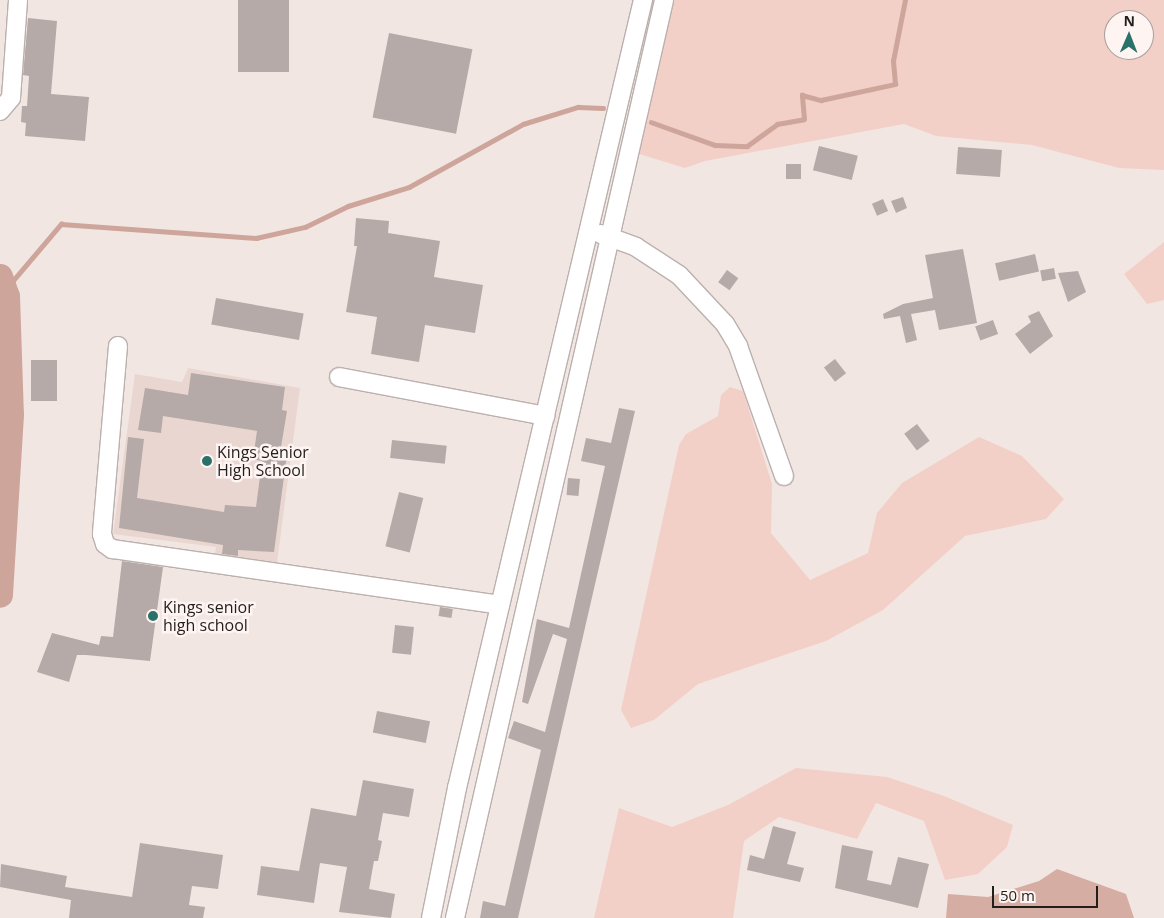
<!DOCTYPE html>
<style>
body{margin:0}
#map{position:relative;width:1164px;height:918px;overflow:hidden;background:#f2e6e3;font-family:"Open Sans",sans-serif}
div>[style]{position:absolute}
.built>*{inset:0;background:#ead6d1}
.green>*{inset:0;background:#f2d0c7}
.forest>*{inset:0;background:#d6ada2}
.stream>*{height:4.5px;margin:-2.25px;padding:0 2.25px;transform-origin:2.25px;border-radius:2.25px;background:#cea59b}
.river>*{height:25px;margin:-12.5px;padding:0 12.5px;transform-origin:12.5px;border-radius:12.5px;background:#cea59b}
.building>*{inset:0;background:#b5aaa7;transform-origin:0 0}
.roads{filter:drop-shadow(1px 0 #bbb0ad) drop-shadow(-1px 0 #bbb0ad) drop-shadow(0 1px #bbb0ad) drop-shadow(0 -1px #bbb0ad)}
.minor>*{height:18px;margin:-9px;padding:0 9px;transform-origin:9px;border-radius:9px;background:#fff}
.dots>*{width:14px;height:14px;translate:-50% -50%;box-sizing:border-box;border:2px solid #fef4f2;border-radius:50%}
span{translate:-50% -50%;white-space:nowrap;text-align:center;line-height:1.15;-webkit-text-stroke:5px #fef4f2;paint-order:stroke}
.poi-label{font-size:16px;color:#221e1c}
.left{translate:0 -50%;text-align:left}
.north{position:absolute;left:1104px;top:10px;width:50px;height:50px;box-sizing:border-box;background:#fef4f2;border:1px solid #a69e9c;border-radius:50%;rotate:1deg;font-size:14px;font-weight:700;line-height:20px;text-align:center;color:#221e1c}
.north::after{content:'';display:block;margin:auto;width:18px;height:22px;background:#2a7269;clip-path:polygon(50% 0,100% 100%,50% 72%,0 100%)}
.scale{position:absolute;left:992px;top:886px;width:106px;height:22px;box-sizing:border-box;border:2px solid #221e1c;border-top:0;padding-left:6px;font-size:15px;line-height:18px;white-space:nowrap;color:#221e1c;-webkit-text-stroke:4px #fef4f2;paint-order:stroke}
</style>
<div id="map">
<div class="built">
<i style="clip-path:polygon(188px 368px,300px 388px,276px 570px,214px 562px,216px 547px,113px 534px,135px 374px,182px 382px)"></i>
</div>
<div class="green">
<i style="clip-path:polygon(evenodd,671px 0,1164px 0,1164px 170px,1119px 168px,1032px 145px,936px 136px,904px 124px,705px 161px,685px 168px,636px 153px,671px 0,1114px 20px,1144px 20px,1144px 50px,1114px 50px,1114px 20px)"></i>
<i style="clip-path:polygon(1164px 242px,1164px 300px,1147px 304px,1124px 274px)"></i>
<i style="clip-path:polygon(730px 387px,743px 391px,772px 484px,771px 533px,810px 580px,868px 553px,877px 513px,902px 483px,979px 437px,1022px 456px,1064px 499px,1046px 519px,965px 536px,883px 610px,826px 641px,698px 684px,654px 720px,631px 728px,621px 710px,679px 445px,686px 434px,718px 416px,721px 395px)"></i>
<i style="clip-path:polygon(796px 768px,887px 777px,944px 796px,1013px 825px,1007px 847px,978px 874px,945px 880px,924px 821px,876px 803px,857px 839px,779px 817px,744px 841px,733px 918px,594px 918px,619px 808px,672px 827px,728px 805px)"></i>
</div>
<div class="forest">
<i style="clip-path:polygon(1057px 869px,1126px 894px,1134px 918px,946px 918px,948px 894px,988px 897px,1039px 881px)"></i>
</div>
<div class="stream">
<i style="left:651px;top:122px;width:68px;rotate:19.8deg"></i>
<i style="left:715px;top:145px;width:32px;rotate:2deg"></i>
<i style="left:747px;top:146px;width:37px;rotate:-36deg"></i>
<i style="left:777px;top:124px;width:27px;rotate:-10deg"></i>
<i style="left:804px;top:119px;width:24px;rotate:-95deg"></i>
<i style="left:802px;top:95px;width:20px;rotate:15deg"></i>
<i style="left:821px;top:100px;width:76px;rotate:-12.2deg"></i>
<i style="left:895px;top:84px;width:23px;rotate:-95deg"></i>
<i style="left:893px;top:61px;width:62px;rotate:-78.9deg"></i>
<i style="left:5px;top:290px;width:87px;rotate:-49.7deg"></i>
<i style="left:61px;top:224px;width:196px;rotate:4.1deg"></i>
<i style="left:256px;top:238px;width:50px;rotate:-12.7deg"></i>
<i style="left:305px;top:227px;width:48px;rotate:-26deg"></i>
<i style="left:348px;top:206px;width:64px;rotate:-17.3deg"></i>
<i style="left:409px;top:187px;width:130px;rotate:-28.9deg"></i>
<i style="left:523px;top:124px;width:58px;rotate:-17.2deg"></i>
<i style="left:578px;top:107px;width:25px;rotate:2deg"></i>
</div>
<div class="river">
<i style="left:0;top:276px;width:21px;rotate:71deg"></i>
<i style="left:7px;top:296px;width:118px;rotate:88.1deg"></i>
<i style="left:11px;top:414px;width:181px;rotate:93.5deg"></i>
</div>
<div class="building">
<i style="left:238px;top:0;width:51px;height:72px"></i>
<i style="clip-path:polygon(28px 18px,57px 21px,51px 94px,89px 97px,85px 141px,25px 136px,26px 123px,21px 122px,22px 106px,27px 106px,29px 76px,23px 75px)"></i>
<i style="left:389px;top:33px;width:85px;height:86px;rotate:11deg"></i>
<i style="left:819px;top:146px;width:40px;height:25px;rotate:14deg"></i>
<i style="left:958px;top:147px;width:44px;height:27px;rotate:4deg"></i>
<i style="left:786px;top:164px;width:15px;height:15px"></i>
<i style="clip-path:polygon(903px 197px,907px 208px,896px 213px,891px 201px)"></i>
<i style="left:883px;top:199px;width:13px;height:12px;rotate:67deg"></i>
<i style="clip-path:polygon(356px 218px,389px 221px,388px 233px,440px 241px,434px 277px,483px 285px,475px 333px,425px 325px,419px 362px,371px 354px,377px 317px,346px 312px,357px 246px,354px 246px)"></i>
<i style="clip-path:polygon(963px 249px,977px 323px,939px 330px,935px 310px,911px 314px,917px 340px,906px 343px,900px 316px,884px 319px,883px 314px,903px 304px,933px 298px,925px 255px)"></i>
<i style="left:1035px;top:254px;width:18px;height:41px;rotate:77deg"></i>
<i style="left:1054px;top:268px;width:11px;height:14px;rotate:80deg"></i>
<i style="left:727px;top:270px;width:14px;height:15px;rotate:36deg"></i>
<i style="clip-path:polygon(1078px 271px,1086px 292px,1068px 302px,1058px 273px)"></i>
<i style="left:216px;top:298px;width:89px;height:27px;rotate:10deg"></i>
<i style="clip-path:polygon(1039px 311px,1053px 336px,1030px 354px,1015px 334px,1031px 322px,1028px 316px)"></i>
<i style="left:993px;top:320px;width:15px;height:19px;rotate:70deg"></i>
<i style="left:835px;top:359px;width:18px;height:14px;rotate:52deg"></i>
<i style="left:31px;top:360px;width:26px;height:41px"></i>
<i style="clip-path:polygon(191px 373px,285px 387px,282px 410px,287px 411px,280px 453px,287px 454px,274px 552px,238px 550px,238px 556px,222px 554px,223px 545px,119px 528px,128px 437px,144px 439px,137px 498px,224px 512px,225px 505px,256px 507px,262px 461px,253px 459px,257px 431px,163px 416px,161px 433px,138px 430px,145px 388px,188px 395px)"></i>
<i style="clip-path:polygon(619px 408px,635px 411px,518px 918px,480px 918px,483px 901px,505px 906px,541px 750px,508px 738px,514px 721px,545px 732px,567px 639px,553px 634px,528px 704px,522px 702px,537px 619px,569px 628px,605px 466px,581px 461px,586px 438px,611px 443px)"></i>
<i style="left:917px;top:424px;width:21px;height:16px;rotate:53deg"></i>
<i style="left:392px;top:440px;width:55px;height:18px;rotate:6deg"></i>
<i style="left:568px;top:478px;width:12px;height:17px;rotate:5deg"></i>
<i style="left:399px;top:492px;width:25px;height:56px;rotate:14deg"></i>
<i style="clip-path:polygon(122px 561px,163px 567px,150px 661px,86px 655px,77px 655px,69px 682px,37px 672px,52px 633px,99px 645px,101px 636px,113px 637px)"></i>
<i style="left:440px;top:607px;width:13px;height:9px;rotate:9deg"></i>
<i style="left:395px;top:625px;width:19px;height:28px;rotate:6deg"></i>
<i style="left:377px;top:711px;width:54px;height:22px;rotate:11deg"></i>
<i style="clip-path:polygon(363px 780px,414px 789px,409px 817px,383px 813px,378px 840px,382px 841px,378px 861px,374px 861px,369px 889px,395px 894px,391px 918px,339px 912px,347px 867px,320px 863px,314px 903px,257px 895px,261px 866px,299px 871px,311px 808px,356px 816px)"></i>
<i style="clip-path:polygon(773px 826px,796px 832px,787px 864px,804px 868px,800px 882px,747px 870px,750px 855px,764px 859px)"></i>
<i style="clip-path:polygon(140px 843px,223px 855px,218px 889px,192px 886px,189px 905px,205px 907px,203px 918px,69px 918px,71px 900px,0 887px,1px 864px,67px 876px,65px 887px,132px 897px)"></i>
<i style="clip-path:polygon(842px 845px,873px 851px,867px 880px,891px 885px,898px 857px,929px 864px,918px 908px,835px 888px)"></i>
</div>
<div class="roads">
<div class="minor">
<i style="left:0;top:111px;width:17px;rotate:-50deg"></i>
<i style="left:11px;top:98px;width:98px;rotate:-85.9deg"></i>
<i style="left:601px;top:234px;width:37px;rotate:20deg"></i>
<i style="left:636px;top:247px;width:51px;rotate:33.1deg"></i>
<i style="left:679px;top:275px;width:67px;rotate:46.8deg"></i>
<i style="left:725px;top:324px;width:26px;rotate:59deg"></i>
<i style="left:738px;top:346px;width:138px;rotate:70.5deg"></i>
<i style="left:118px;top:346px;width:189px;rotate:94.9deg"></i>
<i style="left:102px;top:534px;width:10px;rotate:73deg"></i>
<i style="left:105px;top:544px;width:9px;rotate:36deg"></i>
<i style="left:112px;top:549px;width:392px;rotate:8.2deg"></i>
<i style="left:339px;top:377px;width:210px;rotate:10.7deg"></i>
<i style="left:431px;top:918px;width:133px;rotate:-78.7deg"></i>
<i style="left:457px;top:788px;width:810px;rotate:-76.72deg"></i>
<i style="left:455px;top:918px;width:941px;rotate:-77.17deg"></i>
</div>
</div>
<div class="dots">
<i style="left:207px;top:461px;background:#2a7269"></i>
<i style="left:153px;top:616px;background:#2a7269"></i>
</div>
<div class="poi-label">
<span class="left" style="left:217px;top:461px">Kings Senior<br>High School</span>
<span class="left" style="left:163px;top:616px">Kings senior<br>high school</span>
</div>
<div class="north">N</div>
<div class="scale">50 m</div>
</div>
